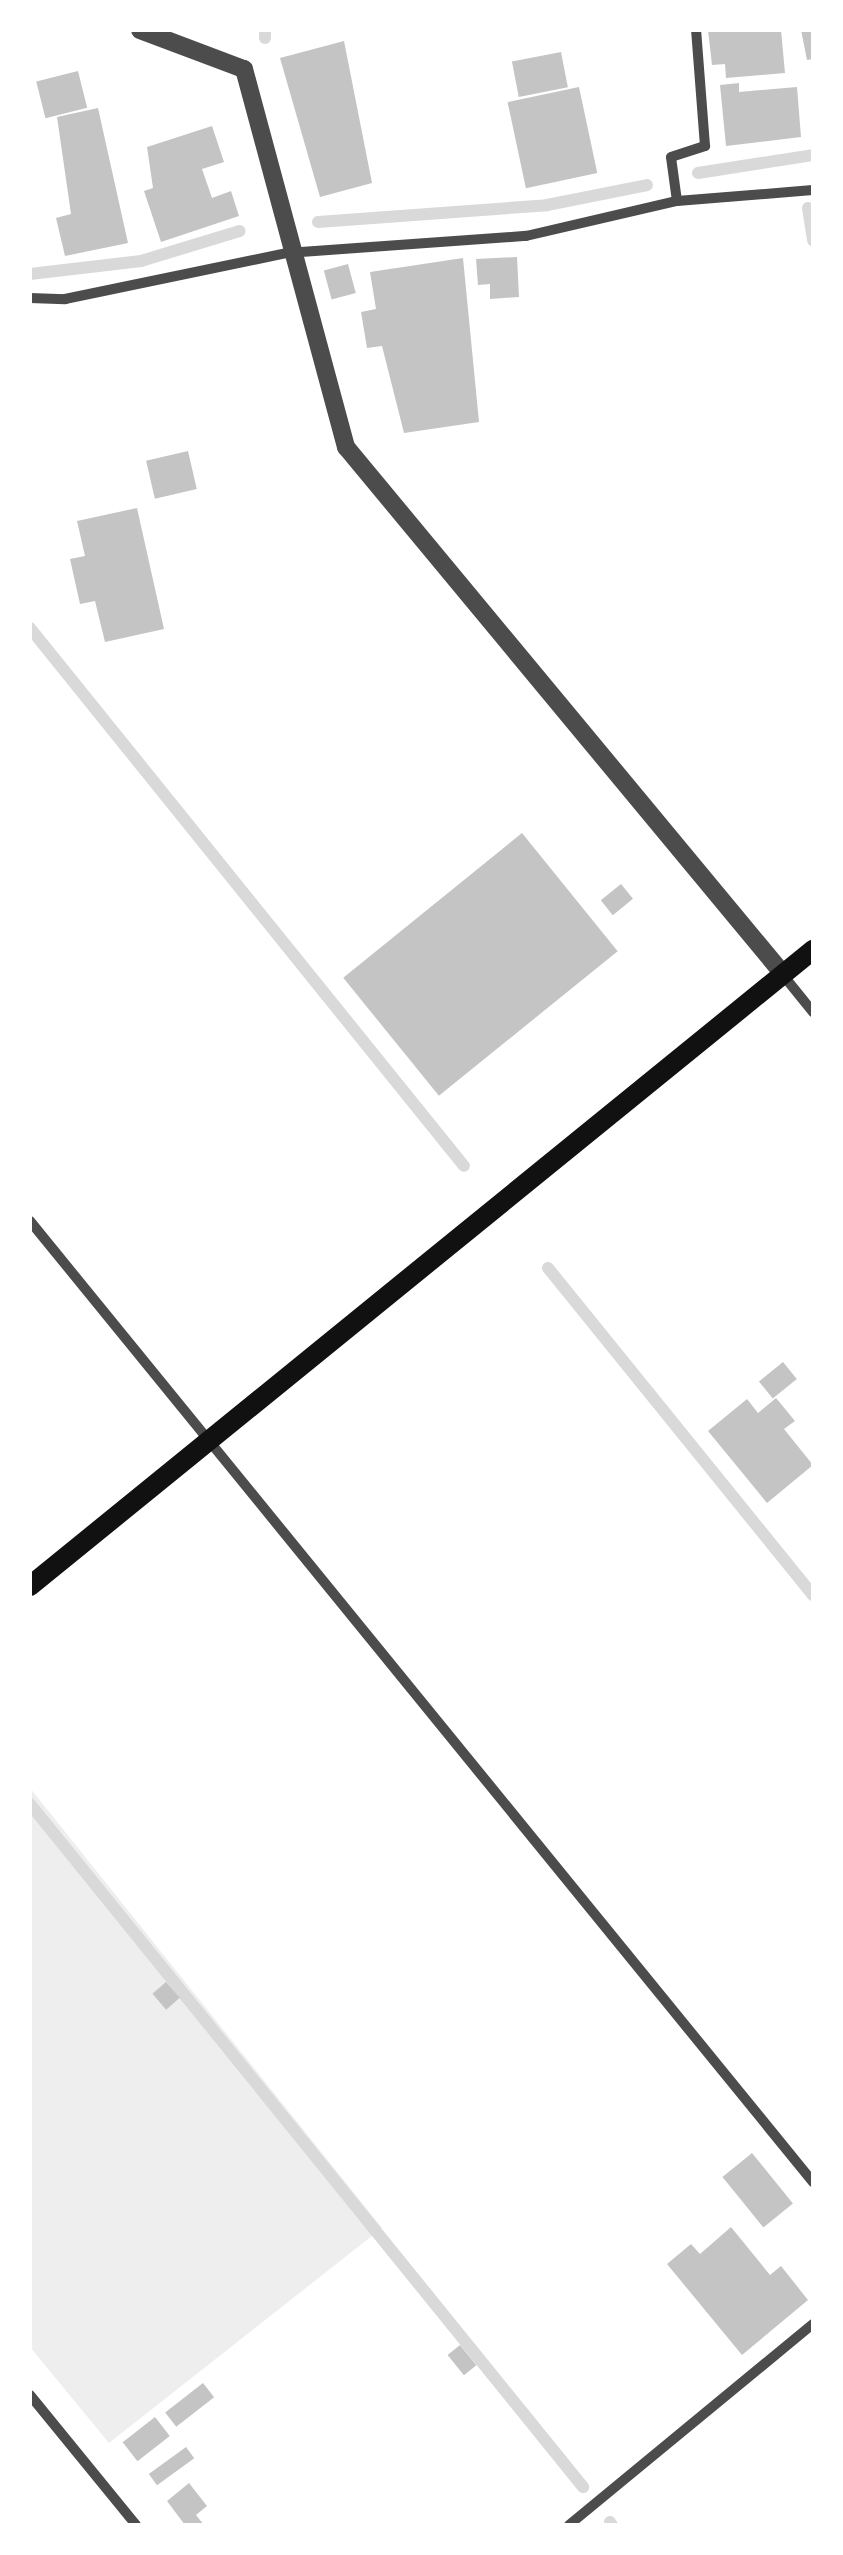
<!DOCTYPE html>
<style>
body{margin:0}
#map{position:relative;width:843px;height:2555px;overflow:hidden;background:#fff;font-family:"Fira Sans Condensed",sans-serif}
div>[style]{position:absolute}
.green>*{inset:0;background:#eee}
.stream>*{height:12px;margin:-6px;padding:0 6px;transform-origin:6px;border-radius:6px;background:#d9d9d9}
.building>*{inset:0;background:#c4c4c4;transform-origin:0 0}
.minor>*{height:10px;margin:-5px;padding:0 5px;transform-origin:5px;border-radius:5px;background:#4c4c4c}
.tertiary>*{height:18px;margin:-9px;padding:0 9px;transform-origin:9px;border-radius:9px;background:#4c4c4c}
.secondary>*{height:20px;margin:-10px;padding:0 10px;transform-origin:10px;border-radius:10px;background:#111}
span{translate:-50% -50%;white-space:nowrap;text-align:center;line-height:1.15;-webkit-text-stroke:10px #fff;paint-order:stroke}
.frame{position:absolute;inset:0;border:32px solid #fff;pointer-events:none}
</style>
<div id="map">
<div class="green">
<i style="clip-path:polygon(30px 1788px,382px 2228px,109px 2443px,30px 2347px)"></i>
</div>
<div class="stream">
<i style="left:265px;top:38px;width:8px;rotate:-90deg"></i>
<i style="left:698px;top:173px;width:116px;rotate:-8.9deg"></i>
<i style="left:808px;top:208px;width:33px;rotate:81deg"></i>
<i style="left:318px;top:222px;width:230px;rotate:-4.2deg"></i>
<i style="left:547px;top:205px;width:102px;rotate:-11.3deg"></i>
<i style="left:30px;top:274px;width:112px;rotate:-6.7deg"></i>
<i style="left:141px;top:261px;width:103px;rotate:-16.9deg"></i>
<i style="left:30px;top:628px;width:691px;rotate:51.11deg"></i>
<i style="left:548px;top:1268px;width:421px;rotate:51deg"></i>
<i style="left:30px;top:1804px;width:879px;rotate:51deg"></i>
<i style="left:610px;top:2522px;width:4px;rotate:56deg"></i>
</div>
<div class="building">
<i style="clip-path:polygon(708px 30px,781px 30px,785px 73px,726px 78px,725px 64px,712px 65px)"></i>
<i style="clip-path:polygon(801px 30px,813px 30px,813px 59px,807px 60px)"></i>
<i style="clip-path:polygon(344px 41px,372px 183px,320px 197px,280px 58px)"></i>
<i style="left:561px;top:52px;width:36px;height:50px;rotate:79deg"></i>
<i style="left:78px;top:71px;width:38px;height:43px;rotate:76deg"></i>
<i style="clip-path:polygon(739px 83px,739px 92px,797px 87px,801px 137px,726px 146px,720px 85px)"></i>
<i style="left:579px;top:87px;width:88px;height:73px;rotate:78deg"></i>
<i style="clip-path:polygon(98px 108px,128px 243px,65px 256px,56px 218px,71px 214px,57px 117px)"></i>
<i style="clip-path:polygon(212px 126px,224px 162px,202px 169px,212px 198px,231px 191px,239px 216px,161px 242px,144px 191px,153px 188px,147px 147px)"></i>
<i style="clip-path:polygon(517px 257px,519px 297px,490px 299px,490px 284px,478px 285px,476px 259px)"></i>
<i style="clip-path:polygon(463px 258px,479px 422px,404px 433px,382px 346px,367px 348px,361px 312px,376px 309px,370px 272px)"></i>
<i style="left:348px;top:264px;width:30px;height:25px;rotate:75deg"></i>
<i style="left:188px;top:451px;width:39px;height:43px;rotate:77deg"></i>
<i style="clip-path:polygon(137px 508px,164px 629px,105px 642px,95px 601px,80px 604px,70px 559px,85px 556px,77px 521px)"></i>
<i style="left:522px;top:833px;width:152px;height:230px;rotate:51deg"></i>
<i style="left:621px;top:884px;width:19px;height:26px;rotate:51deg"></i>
<i style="left:783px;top:1362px;width:22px;height:31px;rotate:51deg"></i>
<i style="clip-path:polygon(776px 1398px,795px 1421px,784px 1429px,813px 1465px,767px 1503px,708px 1431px,747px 1399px,758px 1413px)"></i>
<i style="left:166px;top:1982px;width:21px;height:18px;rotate:49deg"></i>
<i style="left:752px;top:2153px;width:65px;height:38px;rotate:51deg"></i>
<i style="clip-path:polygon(731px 2227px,770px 2275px,781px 2266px,808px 2300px,742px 2355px,667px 2264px,691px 2244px,700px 2254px)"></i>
<i style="left:460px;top:2345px;width:26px;height:16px;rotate:51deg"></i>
<i style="left:203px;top:2383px;width:18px;height:48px;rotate:52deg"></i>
<i style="left:155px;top:2417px;width:24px;height:41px;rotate:52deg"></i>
<i style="left:186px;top:2447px;width:14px;height:46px;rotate:54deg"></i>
<i style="clip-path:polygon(189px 2483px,207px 2506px,196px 2515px,204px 2525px,185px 2525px,167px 2501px)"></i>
</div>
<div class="minor">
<i style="left:677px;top:201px;width:44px;rotate:-97.8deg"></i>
<i style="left:671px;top:157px;width:36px;rotate:-18deg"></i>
<i style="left:705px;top:146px;width:116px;rotate:-94.4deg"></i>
<i style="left:30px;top:298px;width:35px;rotate:2deg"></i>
<i style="left:65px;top:299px;width:227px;rotate:-11.7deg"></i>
<i style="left:287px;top:253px;width:240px;rotate:-4.1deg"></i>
<i style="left:526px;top:236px;width:155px;rotate:-13.1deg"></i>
<i style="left:677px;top:201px;width:136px;rotate:-4.6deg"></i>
<i style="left:783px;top:975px;width:48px;rotate:51deg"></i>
<i style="left:30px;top:1221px;width:1240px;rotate:50.83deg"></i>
<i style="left:30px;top:2395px;width:168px;rotate:50.8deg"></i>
<i style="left:569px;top:2525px;width:316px;rotate:-39.5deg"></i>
</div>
<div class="tertiary">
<i style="left:140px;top:30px;width:111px;rotate:20.6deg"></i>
<i style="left:244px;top:69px;width:392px;rotate:74.9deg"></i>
<i style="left:346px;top:447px;width:685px;rotate:50.33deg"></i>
</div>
<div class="secondary">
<i style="left:30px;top:1586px;width:1009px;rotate:-39.09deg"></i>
</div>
<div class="frame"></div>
</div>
